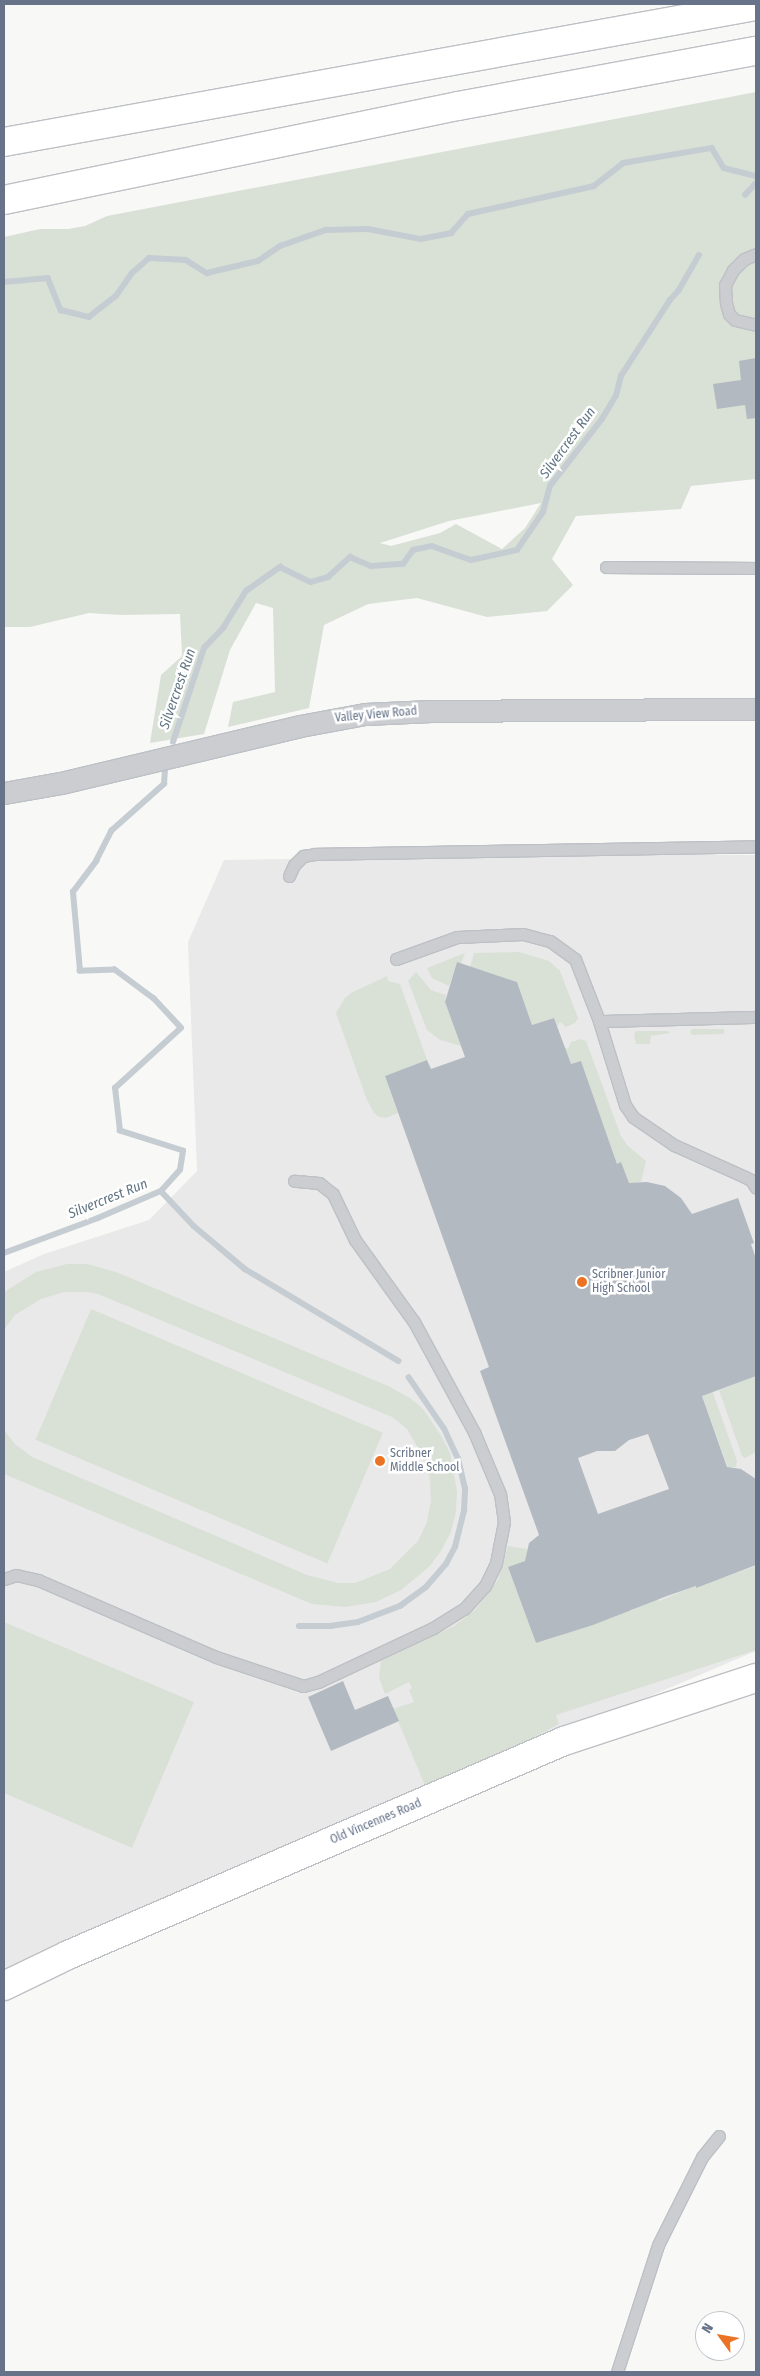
<!DOCTYPE html>
<style>
body{margin:0}
#map{position:relative;width:760px;height:2376px;overflow:hidden;background:#f8f8f6;font-family:"Fira Sans Condensed",sans-serif}
div>[style]{position:absolute}
.built>*{inset:0;background:#e9e9e9}
.green>*{inset:0;background:#d9e1d6;transform-origin:0 0}
.stream>*{height:5.5px;margin:-2.75px;padding:0 2.75px;transform-origin:2.75px;border-radius:2.75px;background:#c5cdd3}
.building>*{inset:0;background:#b3b9c0}
.roads{filter:drop-shadow(1px 0 #bdc0c5) drop-shadow(-1px 0 #bdc0c5) drop-shadow(0 1px #bdc0c5) drop-shadow(0 -1px #bdc0c5)}
.lane>*{height:11px;margin:-5.5px;padding:0 5.5px;transform-origin:5.5px;border-radius:5.5px;background:#cbcdd1}
.street>*{height:21px;margin:-10.5px;padding:0 10.5px;transform-origin:10.5px;border-radius:10.5px;background:#cbcdd1}
.secondary>*{height:28px;margin:-14px;padding:0 14px;transform-origin:14px;border-radius:14px;background:#fff}
.highway>*{height:28px;margin:-14px;padding:0 14px;transform-origin:14px;border-radius:14px;background:#fff}
.dots>*{width:14px;height:14px;translate:-50% -50%;box-sizing:border-box;border:2px solid #fff;border-radius:50%}
span{translate:-50% -50%;white-space:nowrap;text-align:center;line-height:1.15;-webkit-text-stroke:5px #fff;paint-order:stroke}
.street-label{font-size:12px;color:#667388}
.poi-label{font-size:12px;color:#667388}
.left{translate:0 -50%;text-align:left}
.water-label{font-size:14px;color:#627583;font-style:italic}
.frame{position:absolute;inset:0;border:5px solid #667388;pointer-events:none}
.north{position:absolute;left:695px;top:2311px;width:50px;height:50px;box-sizing:border-box;background:#fff;border:1px solid #c2c7cf;border-radius:50%;rotate:302deg;font-size:14px;font-weight:700;line-height:20px;text-align:center;color:#667388}
.north::after{content:'';display:block;margin:auto;width:18px;height:22px;background:#eb7323;clip-path:polygon(50% 0,100% 100%,50% 72%,0 100%)}
</style>
<div id="map">
<div class="built">
<i style="clip-path:polygon(625px 854px,756px 855px,756px 1651px,117px 1923px,4px 1976px,4px 1272px,44px 1254px,149px 1220px,197px 1171px,188px 942px,224px 860px)"></i>
</div>
<div class="green">
<i style="clip-path:polygon(evenodd,756px 92px,756px 479px,691px 486px,681px 509px,576px 516px,552px 559px,573px 585px,547px 611px,487px 617px,417px 598px,368px 604px,324px 625px,309px 708px,228px 727px,233px 702px,275px 692px,273px 608px,256px 603px,230px 650px,204px 734px,150px 743px,161px 675px,182px 656px,180px 614px,121px 615px,89px 613px,30px 627px,4px 627px,4px 237px,40px 229px,68px 229px,85px 226px,107px 216px,756px 92px,541px 503px,525px 528px,502px 549px,456px 524px,440px 533px,391px 546px,380px 543px,449px 521px,541px 503px)"></i>
<i style="clip-path:polygon(519px 952px,549px 961px,560px 971px,578px 1018px,575px 1023px,566px 1027px,560px 1022px,557px 1026px,554px 1018px,532px 1025px,517px 982px,470px 967px,474px 953px)"></i>
<i style="clip-path:polygon(465px 953px,461px 964px,457px 963px,449px 986px,432px 978px,427px 968px)"></i>
<i style="clip-path:polygon(416px 972px,431px 990px,446px 995px,445px 1002px,461px 1046px,440px 1040px,427px 1030px,408px 981px)"></i>
<i style="clip-path:polygon(387px 976px,388px 981px,400px 984px,427px 1060px,385px 1076px,398px 1113px,386px 1118px,379px 1117px,374px 1113px,367px 1100px,336px 1013px,345px 998px,351px 993px)"></i>
<i style="clip-path:polygon(693px 1029px,723px 1029px,725px 1031px,723px 1034px,692px 1035px,690px 1032px)"></i>
<i style="clip-path:polygon(636px 1031px,668px 1031px,670px 1033px,651px 1036px,650px 1044px,636px 1044px,634px 1034px)"></i>
<i style="clip-path:polygon(581px 1039px,586px 1041px,621px 1136px,628px 1146px,646px 1161px,641px 1182px,635px 1183px,636px 1205px,621px 1163px,617px 1164px,581px 1061px,571px 1064px,564px 1047px,568px 1049px,571px 1042px)"></i>
<i style="clip-path:polygon(67px 1264px,87px 1264px,116px 1272px,388px 1386px,410px 1398px,423px 1409px,442px 1437px,450px 1453px,457px 1491px,456px 1512px,451px 1532px,441px 1551px,429px 1567px,401px 1590px,376px 1602px,345px 1607px,312px 1604px,4px 1474px,4px 1430px,15px 1444px,32px 1457px,307px 1575px,338px 1583px,355px 1583px,390px 1569px,418px 1541px,427px 1522px,431px 1500px,430px 1480px,425px 1460px,407px 1429px,392px 1417px,98px 1294px,88px 1292px,64px 1292px,41px 1299px,15px 1315px,4px 1330px,4px 1292px,36px 1272px)"></i>
<i style="left:91px;top:1309px;width:317px;height:142px;rotate:23deg"></i>
<i style="clip-path:polygon(756px 1376px,756px 1452px,745px 1458px,742px 1456px,719px 1390px)"></i>
<i style="clip-path:polygon(699px 1387px,711px 1387px,737px 1461px,736px 1467px,728px 1468px)"></i>
<i style="clip-path:polygon(508px 1546px,527px 1549px,528px 1560px,508px 1567px,536px 1643px,557px 1637px,576px 1628px,577px 1630px,630px 1609px,631px 1611px,639px 1606px,658px 1599px,659px 1601px,695px 1586px,696px 1588px,724px 1575px,725px 1577px,756px 1566px,756px 1650px,556px 1715px,559px 1724px,491px 1760px,426px 1788px,393px 1709px,414px 1702px,409px 1690px,412px 1688px,409px 1682px,385px 1694px,379px 1678px,381px 1661px,454px 1626px,475px 1610px,498px 1580px)"></i>
<i style="clip-path:polygon(4px 1622px,194px 1702px,132px 1848px,4px 1793px)"></i>
</div>
<div class="stream">
<i style="left:745px;top:195px;width:16px;rotate:-47deg"></i>
<i style="left:4px;top:282px;width:44px;rotate:-5.2deg"></i>
<i style="left:48px;top:278px;width:35px;rotate:68deg"></i>
<i style="left:61px;top:310px;width:29px;rotate:14deg"></i>
<i style="left:89px;top:317px;width:34px;rotate:-38deg"></i>
<i style="left:116px;top:296px;width:28px;rotate:-55deg"></i>
<i style="left:132px;top:273px;width:23px;rotate:-41deg"></i>
<i style="left:149px;top:258px;width:37px;rotate:3deg"></i>
<i style="left:186px;top:260px;width:25px;rotate:32deg"></i>
<i style="left:207px;top:273px;width:52px;rotate:-13.2deg"></i>
<i style="left:258px;top:261px;width:27px;rotate:-34deg"></i>
<i style="left:280px;top:246px;width:49px;rotate:-19.2deg"></i>
<i style="left:326px;top:230px;width:42px;rotate:-1.4deg"></i>
<i style="left:368px;top:229px;width:54px;rotate:10.7deg"></i>
<i style="left:421px;top:239px;width:31px;rotate:-11deg"></i>
<i style="left:451px;top:233px;width:25px;rotate:-48deg"></i>
<i style="left:468px;top:214px;width:129px;rotate:-12.5deg"></i>
<i style="left:594px;top:186px;width:37px;rotate:-38deg"></i>
<i style="left:623px;top:163px;width:90px;rotate:-9.6deg"></i>
<i style="left:712px;top:148px;width:23px;rotate:59deg"></i>
<i style="left:724px;top:168px;width:33px;rotate:14deg"></i>
<i style="left:173px;top:742px;width:99px;rotate:-71.7deg"></i>
<i style="left:204px;top:648px;width:28px;rotate:-46deg"></i>
<i style="left:223px;top:628px;width:44px;rotate:-58.1deg"></i>
<i style="left:246px;top:591px;width:42px;rotate:-35.2deg"></i>
<i style="left:280px;top:567px;width:34px;rotate:26deg"></i>
<i style="left:311px;top:582px;width:18px;rotate:-16deg"></i>
<i style="left:328px;top:577px;width:30px;rotate:-42deg"></i>
<i style="left:350px;top:557px;width:23px;rotate:23deg"></i>
<i style="left:371px;top:566px;width:32px;rotate:-4deg"></i>
<i style="left:403px;top:564px;width:17px;rotate:-54deg"></i>
<i style="left:413px;top:550px;width:19px;rotate:-12deg"></i>
<i style="left:432px;top:546px;width:41px;rotate:19.7deg"></i>
<i style="left:471px;top:560px;width:47px;rotate:-12.3deg"></i>
<i style="left:517px;top:550px;width:46px;rotate:-55.6deg"></i>
<i style="left:543px;top:512px;width:27px;rotate:-75deg"></i>
<i style="left:550px;top:486px;width:85px;rotate:-52.2deg"></i>
<i style="left:602px;top:419px;width:27px;rotate:-59deg"></i>
<i style="left:616px;top:396px;width:21px;rotate:-76deg"></i>
<i style="left:621px;top:376px;width:90px;rotate:-57.2deg"></i>
<i style="left:670px;top:300px;width:13px;rotate:-48deg"></i>
<i style="left:679px;top:290px;width:40px;rotate:-60.3deg"></i>
<i style="left:161px;top:1191px;width:48px;rotate:46.7deg"></i>
<i style="left:194px;top:1226px;width:67px;rotate:40.1deg"></i>
<i style="left:245px;top:1269px;width:179px;rotate:30.9deg"></i>
<i style="left:4px;top:1253px;width:100px;rotate:-20.4deg"></i>
<i style="left:98px;top:1218px;width:69px;rotate:-23.2deg"></i>
<i style="left:161px;top:1191px;width:28px;rotate:-48deg"></i>
<i style="left:180px;top:1170px;width:19px;rotate:-81deg"></i>
<i style="left:183px;top:1151px;width:66px;rotate:-162.4deg"></i>
<i style="left:120px;top:1131px;width:43px;rotate:-96.6deg"></i>
<i style="left:115px;top:1088px;width:89px;rotate:-42.3deg"></i>
<i style="left:181px;top:1028px;width:40px;rotate:-133deg"></i>
<i style="left:154px;top:999px;width:49px;rotate:-143.4deg"></i>
<i style="left:115px;top:970px;width:35px;rotate:178deg"></i>
<i style="left:80px;top:971px;width:79px;rotate:-95.1deg"></i>
<i style="left:73px;top:892px;width:39px;rotate:-53deg"></i>
<i style="left:96px;top:861px;width:34px;rotate:-63deg"></i>
<i style="left:111px;top:831px;width:71px;rotate:-41.6deg"></i>
<i style="left:164px;top:784px;width:13px;rotate:-86deg"></i>
<i style="left:299px;top:1626px;width:31px"></i>
<i style="left:330px;top:1626px;width:28px;rotate:-8deg"></i>
<i style="left:358px;top:1622px;width:45px;rotate:-20.9deg"></i>
<i style="left:400px;top:1606px;width:32px;rotate:-36deg"></i>
<i style="left:426px;top:1587px;width:30px;rotate:-49deg"></i>
<i style="left:446px;top:1564px;width:19px;rotate:-62deg"></i>
<i style="left:455px;top:1547px;width:38px;rotate:-76deg"></i>
<i style="left:464px;top:1510px;width:21px;rotate:-87deg"></i>
<i style="left:465px;top:1489px;width:31px;rotate:-103deg"></i>
<i style="left:458px;top:1459px;width:33px;rotate:-115deg"></i>
<i style="left:444px;top:1429px;width:62px;rotate:-124.5deg"></i>
</div>
<div class="building">
<i style="clip-path:polygon(756px 358px,756px 418px,747px 419px,745px 405px,717px 409px,713px 384px,741px 380px,739px 361px)"></i>
<i style="clip-path:polygon(evenodd,457px 962px,517px 982px,532px 1025px,554px 1018px,571px 1064px,581px 1061px,617px 1164px,621px 1162px,629px 1183px,647px 1182px,665px 1186px,681px 1198px,692px 1214px,738px 1198px,754px 1243px,751px 1244px,756px 1259px,756px 1376px,702px 1396px,727px 1467px,741px 1469px,756px 1479px,756px 1565px,696px 1588px,696px 1586px,667px 1596px,593px 1625px,536px 1643px,508px 1567px,525px 1561px,529px 1543px,539px 1535px,480px 1371px,489px 1367px,385px 1076px,427px 1060px,431px 1069px,465px 1057px,445px 1002px,457px 962px,648px 1434px,669px 1489px,598px 1514px,578px 1458px,597px 1451px,615px 1451px,629px 1440px,648px 1434px)"></i>
<i style="clip-path:polygon(343px 1681px,355px 1710px,388px 1696px,399px 1721px,331px 1751px,308px 1697px)"></i>
</div>
<div class="roads">
<div class="lane">
<i style="left:756px;top:254px;width:13px;rotate:157deg"></i>
<i style="left:744px;top:259px;width:16px;rotate:135deg"></i>
<i style="left:733px;top:270px;width:17px;rotate:118deg"></i>
<i style="left:725px;top:285px;width:18px;rotate:87deg"></i>
<i style="left:726px;top:303px;width:11px;rotate:75deg"></i>
<i style="left:729px;top:314px;width:8px;rotate:45deg"></i>
<i style="left:735px;top:320px;width:22px;rotate:13deg"></i>
<i style="left:606px;top:567px;width:150px;rotate:0.4deg"></i>
<i style="left:289px;top:876px;width:12px;rotate:-66deg"></i>
<i style="left:294px;top:865px;width:13px;rotate:-45deg"></i>
<i style="left:303px;top:856px;width:12px;rotate:-9deg"></i>
<i style="left:315px;top:854px;width:441px;rotate:-1deg"></i>
<i style="left:396px;top:959px;width:65px;rotate:-19.8deg"></i>
<i style="left:457px;top:937px;width:66px;rotate:-2.6deg"></i>
<i style="left:523px;top:934px;width:28px;rotate:15deg"></i>
<i style="left:550px;top:941px;width:31px;rotate:36deg"></i>
<i style="left:575px;top:959px;width:66px;rotate:68.8deg"></i>
<i style="left:599px;top:1021px;width:88px;rotate:72.8deg"></i>
<i style="left:625px;top:1105px;width:14px;rotate:56deg"></i>
<i style="left:633px;top:1117px;width:50px;rotate:34.3deg"></i>
<i style="left:674px;top:1145px;width:78px;rotate:24.3deg"></i>
<i style="left:745px;top:1177px;width:7px;rotate:27deg"></i>
<i style="left:751px;top:1180px;width:9px;rotate:58deg"></i>
<i style="left:599px;top:1021px;width:157px;rotate:-1.5deg"></i>
<i style="left:4px;top:1579px;width:13px;rotate:-18deg"></i>
<i style="left:16px;top:1575px;width:23px;rotate:13deg"></i>
<i style="left:38px;top:1580px;width:194px;rotate:23.4deg"></i>
<i style="left:216px;top:1657px;width:92px;rotate:18.4deg"></i>
<i style="left:303px;top:1686px;width:16px;rotate:-15deg"></i>
<i style="left:318px;top:1682px;width:127px;rotate:-25.2deg"></i>
<i style="left:433px;top:1628px;width:36px;rotate:-32deg"></i>
<i style="left:464px;top:1609px;width:31px;rotate:-48deg"></i>
<i style="left:485px;top:1586px;width:25px;rotate:-64deg"></i>
<i style="left:496px;top:1563px;width:42px;rotate:-79deg"></i>
<i style="left:504px;top:1522px;width:28px;rotate:-98deg"></i>
<i style="left:500px;top:1494px;width:67px;rotate:-112.8deg"></i>
<i style="left:474px;top:1432px;width:125px;rotate:-118.6deg"></i>
<i style="left:414px;top:1322px;width:101px;rotate:-125.7deg"></i>
<i style="left:355px;top:1240px;width:51px;rotate:-115.6deg"></i>
<i style="left:333px;top:1194px;width:18px;rotate:-142deg"></i>
<i style="left:319px;top:1183px;width:25px;rotate:-175deg"></i>
<i style="left:617px;top:2372px;width:133px;rotate:-72.1deg"></i>
<i style="left:658px;top:2245px;width:98px;rotate:-63.4deg"></i>
<i style="left:702px;top:2157px;width:27px;rotate:-51deg"></i>
</div>
<div class="street">
<i style="left:4px;top:793px;width:58px;rotate:-10deg"></i>
<i style="left:61px;top:783px;width:246px;rotate:-13.4deg"></i>
<i style="left:300px;top:726px;width:66px;rotate:-10.5deg"></i>
<i style="left:365px;top:714px;width:66px;rotate:-2.6deg"></i>
<i style="left:431px;top:711px;width:325px;rotate:-0.4deg"></i>
</div>
<div class="secondary">
<i style="left:4px;top:1986px;width:71px;rotate:-25.8deg"></i>
<i style="left:68px;top:1955px;width:540px;rotate:-23.34deg"></i>
<i style="left:564px;top:1741px;width:202px;rotate:-18.2deg"></i>
</div>
<div class="highway">
<i style="left:4px;top:142px;width:764px;rotate:-10.25deg"></i>
<i style="left:4px;top:200px;width:464px;rotate:-11.7deg"></i>
<i style="left:458px;top:106px;width:303px;rotate:-10.5deg"></i>
</div>
</div>
<div class="dots">
<i style="left:582px;top:1282px;background:#eb7323"></i>
<i style="left:380px;top:1461px;background:#eb7323"></i>
</div>
<div class="street-label">
<span style="left:376px;top:715px;rotate:-5deg">Valley View Road</span>
<span style="left:376px;top:1822px;rotate:-23deg">Old Vincennes Road</span>
</div>
<div class="poi-label">
<span class="left" style="left:592px;top:1282px">Scribner Junior<br>High School</span>
<span class="left" style="left:390px;top:1461px">Scribner<br>Middle School</span>
</div>
<div class="water-label">
<span style="left:568px;top:443px;rotate:-54deg">Silvercrest Run</span>
<span style="left:178px;top:689px;rotate:-71deg">Silvercrest Run</span>
<span style="left:108px;top:1199px;rotate:-22deg">Silvercrest Run</span>
</div>
<div class="frame"></div>
<div class="north">N</div>
</div>
